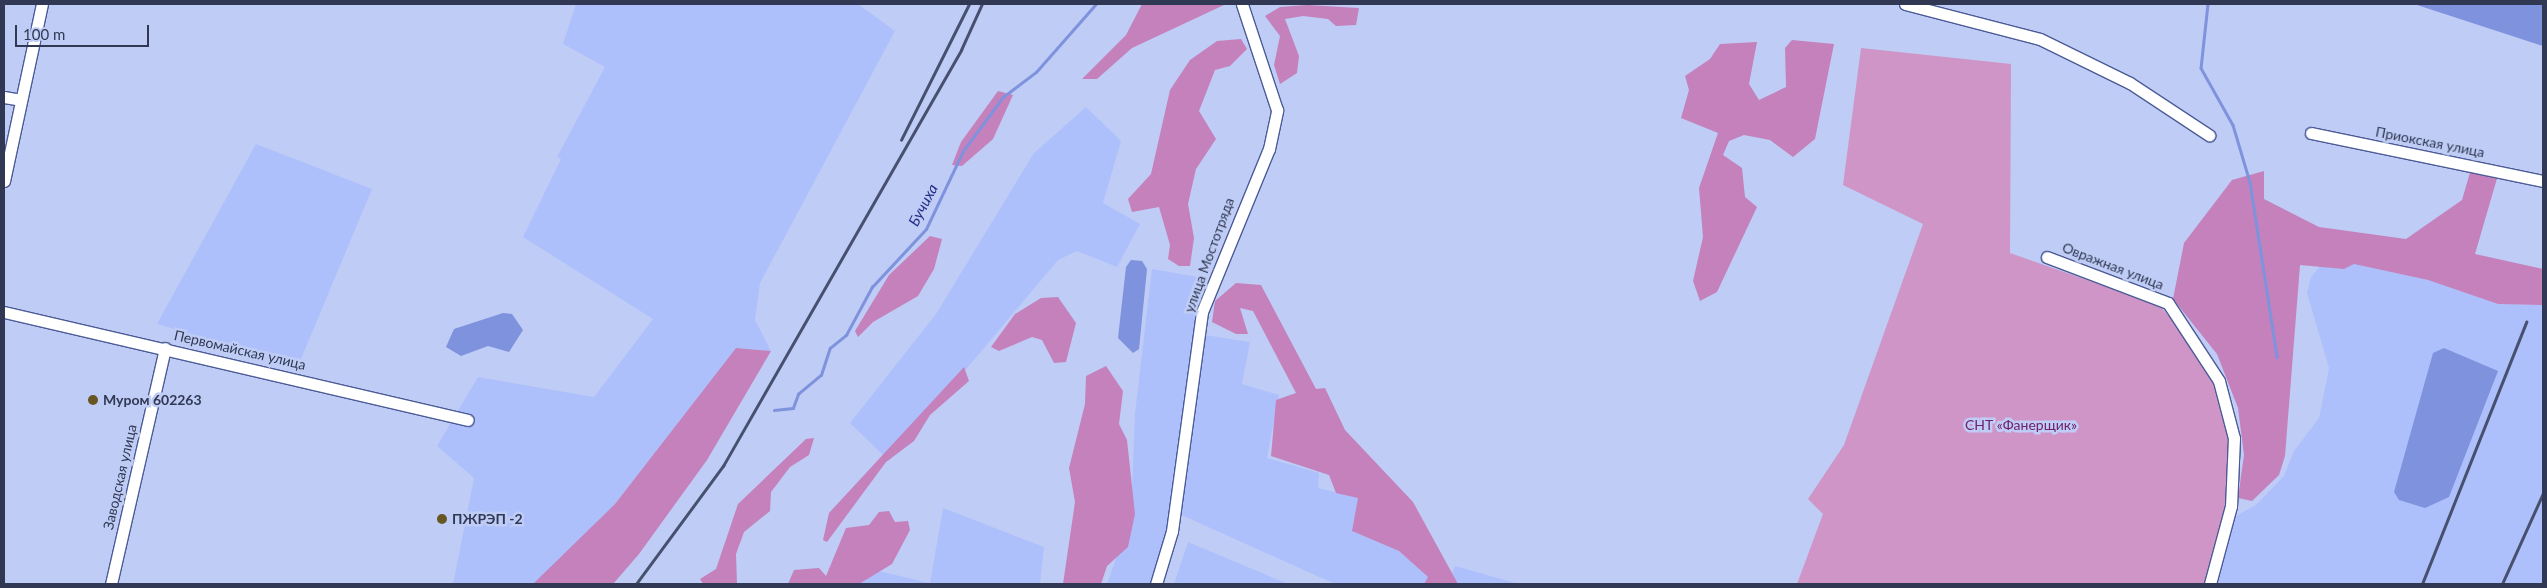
<!DOCTYPE html>
<meta charset="utf-8">
<style>
body{margin:0}
#map{position:relative;width:2547px;height:588px;overflow:hidden;background:#bfccf5;font-family:Lato,sans-serif}
div>[style]{position:absolute}
.built>*{inset:0;background:#aec0fc}
.green>*{inset:0;background:#ce95c6}
.forest>*{inset:0;background:#c481bc}
.water>*{inset:0;background:#7e92dd}
.stream>*{height:2.5px;margin:-1.25px;padding:0 1.25px;transform-origin:1.25px;border-radius:1.25px;background:#7e92dd}
.roads{filter:drop-shadow(1px 0 #4b5b97) drop-shadow(-1px 0 #4b5b97) drop-shadow(0 1px #4b5b97) drop-shadow(0 -1px #4b5b97)}
.minor>*{height:11px;margin:-5.5px;padding:0 5.5px;transform-origin:5.5px;border-radius:5.5px;background:#fff}
.rail>*{height:2.5px;margin:-1.25px;padding:0 1.25px;transform-origin:1.25px;border-radius:1.25px;background:#47506e}
.dots>*{width:14px;height:14px;translate:-50% -50%;box-sizing:border-box;border:2px solid #bfccf5;border-radius:50%}
span{translate:-50% -50%;white-space:nowrap;text-align:center;line-height:1.15;-webkit-text-stroke:5px #bfccf5;paint-order:stroke}
.street-label{font-size:14px;color:#303854}
.poi-label{font-size:14px;color:#303854;font-weight:700}
.left{translate:0 -50%;text-align:left}
.park-label{font-size:14px;color:#71216a}
.water-label{font-size:15px;color:#243086;font-style:italic}
.frame{position:absolute;inset:0;border:5px solid #303854;pointer-events:none}
.scale{position:absolute;left:15px;top:25px;width:134px;height:22px;box-sizing:border-box;border:2px solid #303854;border-top:0;padding-left:6px;font-size:15px;line-height:18px;white-space:nowrap;color:#303854;-webkit-text-stroke:4px #bfccf5;paint-order:stroke}
</style>
<div id="map">
<div class="built">
<i style="clip-path:polygon(576px 4px,858px 4px,895px 31px,760px 283px,755px 320px,771px 351px,736px 348px,615px 504px,534px 584px,453px 584px,474px 478px,437px 446px,478px 377px,594px 397px,653px 319px,523px 237px,561px 159px,557px 157px,605px 67px,563px 44px)"></i>
<i style="clip-path:polygon(1086px 107px,1121px 141px,1103px 203px,1140px 224px,1117px 267px,1077px 251px,1058px 260px,889px 461px,850px 423px,936px 314px,1034px 153px)"></i>
<i style="clip-path:polygon(256px 144px,372px 189px,298px 366px,157px 324px)"></i>
<i style="clip-path:polygon(2354px 264px,2428px 280px,2498px 304px,2543px 305px,2543px 584px,2218px 584px,2232px 518px,2256px 505px,2284px 476px,2294px 451px,2319px 418px,2329px 368px,2307px 293px,2311px 277px,2320px 266px,2344px 269px)"></i>
<i style="clip-path:polygon(1152px 269px,1203px 278px,1170px 529px,1152px 584px,1107px 584px,1131px 517px,1135px 413px)"></i>
<i style="clip-path:polygon(1205px 335px,1250px 342px,1242px 384px,1279px 395px,1267px 458px,1319px 473px,1318px 488px,1359px 498px,1352px 531px,1399px 551px,1428px 577px,1424px 584px,1335px 584px,1177px 513px)"></i>
<i style="clip-path:polygon(943px 508px,1044px 547px,1040px 584px,829px 584px,835px 561px,930px 583px)"></i>
<i style="clip-path:polygon(1188px 542px,1288px 584px,1174px 584px)"></i>
<i style="clip-path:polygon(1455px 566px,1519px 584px,1458px 584px,1451px 577px)"></i>
</div>
<div class="green">
<i style="clip-path:polygon(1861px 48px,2011px 64px,2010px 253px,2159px 305px,2186px 336px,2214px 383px,2229px 442px,2227px 508px,2205px 584px,1797px 584px,1823px 514px,1808px 499px,1844px 445px,1923px 224px,1843px 185px)"></i>
</div>
<div class="forest">
<i style="clip-path:polygon(1142px 4px,1224px 5px,1132px 48px,1097px 79px,1082px 79px,1126px 35px)"></i>
<i style="clip-path:polygon(1307px 5px,1359px 8px,1356px 25px,1336px 26px,1328px 19px,1303px 16px,1285px 19px,1299px 56px,1297px 73px,1280px 84px,1274px 65px,1280px 36px,1265px 16px,1280px 7px)"></i>
<i style="clip-path:polygon(1241px 39px,1247px 49px,1230px 66px,1215px 70px,1199px 111px,1216px 139px,1196px 169px,1188px 204px,1194px 238px,1190px 266px,1179px 266px,1168px 259px,1170px 245px,1159px 207px,1132px 212px,1128px 199px,1151px 174px,1170px 90px,1190px 60px,1217px 41px)"></i>
<i style="clip-path:polygon(1792px 40px,1834px 44px,1815px 139px,1793px 157px,1770px 140px,1744px 135px,1729px 141px,1723px 155px,1742px 168px,1745px 197px,1757px 207px,1717px 292px,1700px 301px,1693px 281px,1703px 237px,1699px 188px,1718px 133px,1681px 118px,1689px 90px,1685px 76px,1710px 59px,1720px 44px,1757px 42px,1749px 84px,1759px 100px,1786px 87px,1785px 48px)"></i>
<i style="clip-path:polygon(998px 91px,1013px 95px,993px 139px,962px 166px,952px 165px,961px 142px)"></i>
<i style="clip-path:polygon(2471px 169px,2498px 175px,2475px 254px,2543px 269px,2543px 305px,2498px 304px,2428px 280px,2354px 264px,2344px 269px,2300px 265px,2285px 456px,2279px 475px,2252px 501px,2238px 498px,2244px 455px,2238px 408px,2217px 354px,2173px 299px,2184px 243px,2232px 180px,2264px 171px,2264px 199px,2319px 227px,2406px 239px,2462px 200px)"></i>
<i style="clip-path:polygon(930px 236px,942px 239px,934px 269px,918px 296px,873px 322px,858px 337px,855px 331px,889px 275px)"></i>
<i style="clip-path:polygon(1236px 283px,1261px 285px,1316px 389px,1325px 388px,1345px 430px,1413px 502px,1458px 584px,1424px 584px,1428px 577px,1399px 551px,1352px 531px,1358px 498px,1336px 493px,1329px 475px,1271px 456px,1276px 400px,1296px 393px,1253px 311px,1240px 308px,1248px 334px,1236px 334px,1212px 322px,1215px 301px)"></i>
<i style="clip-path:polygon(1058px 297px,1076px 323px,1066px 362px,1054px 363px,1042px 340px,1032px 337px,999px 351px,991px 347px,1015px 314px,1041px 298px)"></i>
<i style="clip-path:polygon(736px 348px,771px 351px,707px 460px,639px 554px,613px 584px,533px 584px,615px 504px)"></i>
<i style="clip-path:polygon(1106px 366px,1123px 391px,1119px 424px,1127px 440px,1135px 514px,1128px 547px,1107px 566px,1101px 584px,1063px 584px,1075px 502px,1069px 468px,1085px 404px,1086px 376px)"></i>
<i style="clip-path:polygon(964px 367px,969px 381px,930px 415px,914px 441px,886px 462px,827px 542px,823px 540px,829px 513px)"></i>
<i style="clip-path:polygon(814px 438px,809px 455px,790px 467px,771px 492px,770px 511px,744px 532px,736px 554px,737px 584px,703px 584px,700px 579px,716px 569px,738px 504px,806px 439px)"></i>
<i style="clip-path:polygon(889px 511px,895px 522px,908px 521px,910px 530px,892px 564px,859px 584px,788px 584px,794px 570px,819px 568px,826px 576px,846px 528px,869px 525px,879px 512px)"></i>
</div>
<div class="water">
<i style="clip-path:polygon(2414px 4px,2543px 4px,2543px 46px)"></i>
<i style="clip-path:polygon(1131px 260px,1142px 261px,1147px 269px,1139px 349px,1133px 353px,1118px 338px,1126px 267px)"></i>
<i style="clip-path:polygon(503px 313px,512px 314px,523px 330px,509px 352px,488px 346px,461px 356px,446px 347px,454px 329px)"></i>
<i style="clip-path:polygon(2444px 348px,2498px 371px,2449px 497px,2425px 508px,2399px 500px,2394px 492px,2433px 353px)"></i>
</div>
<div class="stream">
<i style="left:2208px;top:4px;width:64px;rotate:96.2deg"></i>
<i style="left:2201px;top:68px;width:65px;rotate:60.7deg"></i>
<i style="left:2233px;top:125px;width:59px;rotate:73.4deg"></i>
<i style="left:2250px;top:182px;width:177px;rotate:81.2deg"></i>
<i style="left:774px;top:410px;width:19px;rotate:-6deg"></i>
<i style="left:793px;top:408px;width:15px;rotate:-70deg"></i>
<i style="left:798px;top:394px;width:30px;rotate:-40deg"></i>
<i style="left:821px;top:375px;width:28px;rotate:-72deg"></i>
<i style="left:830px;top:348px;width:21px;rotate:-39deg"></i>
<i style="left:846px;top:335px;width:55px;rotate:-61.6deg"></i>
<i style="left:872px;top:287px;width:79px;rotate:-47deg"></i>
<i style="left:926px;top:229px;width:86px;rotate:-64.6deg"></i>
<i style="left:963px;top:151px;width:67px;rotate:-53.5deg"></i>
<i style="left:1003px;top:97px;width:41px;rotate:-37.1deg"></i>
<i style="left:1036px;top:72px;width:91px;rotate:-48.6deg"></i>
</div>
<div class="roads">
<div class="minor">
<i style="left:1905px;top:4px;width:139px;rotate:14.5deg"></i>
<i style="left:2040px;top:39px;width:100px;rotate:26.1deg"></i>
<i style="left:2130px;top:83px;width:95px;rotate:33.4deg"></i>
<i style="left:4px;top:97px;width:17px;rotate:10deg"></i>
<i style="left:2311px;top:133px;width:237px;rotate:11.7deg"></i>
<i style="left:4px;top:181px;width:181px;rotate:-77.9deg"></i>
<i style="left:2047px;top:257px;width:129px;rotate:20.8deg"></i>
<i style="left:2168px;top:303px;width:93px;rotate:56.8deg"></i>
<i style="left:2219px;top:381px;width:59px;rotate:75.3deg"></i>
<i style="left:2234px;top:438px;width:68px;rotate:92.5deg"></i>
<i style="left:2231px;top:506px;width:81px;rotate:105.1deg"></i>
<i style="left:4px;top:312px;width:476px;rotate:13.1deg"></i>
<i style="left:111px;top:584px;width:242px;rotate:-77.1deg"></i>
<i style="left:1156px;top:584px;width:55px;rotate:-73.2deg"></i>
<i style="left:1172px;top:531px;width:221px;rotate:-82.2deg"></i>
<i style="left:1202px;top:312px;width:176px;rotate:-67.7deg"></i>
<i style="left:1269px;top:149px;width:40px;rotate:-78deg"></i>
<i style="left:1277px;top:110px;width:112px;rotate:-108.3deg"></i>
</div>
</div>
<div class="rail">
<i style="left:901px;top:140px;width:152px;rotate:-63.4deg"></i>
<i style="left:636px;top:584px;width:147px;rotate:-53.6deg"></i>
<i style="left:723px;top:466px;width:479px;rotate:-60.2deg"></i>
<i style="left:961px;top:50px;width:51px;rotate:-65.5deg"></i>
<i style="left:2422px;top:584px;width:282px;rotate:-68.3deg"></i>
<i style="left:2502px;top:584px;width:100px;rotate:-65.7deg"></i>
</div>
<div class="dots">
<i style="left:93px;top:400px;background:#675624"></i>
<i style="left:442px;top:519px;background:#675624"></i>
</div>
<div class="street-label">
<span style="left:2430px;top:142px;rotate:11deg">Приокская улица</span>
<span style="left:1209px;top:255px;rotate:-70deg">улица Мостотряда</span>
<span style="left:2113px;top:266px;rotate:21deg">Овражная улица</span>
<span style="left:240px;top:350px;rotate:13deg">Первомайская улица</span>
<span style="left:120px;top:477px;rotate:-77deg">Заводская улица</span>
</div>
<div class="poi-label">
<span class="left" style="left:103px;top:400px">Муром 602263</span>
<span class="left" style="left:452px;top:519px">ПЖРЭП -2</span>
</div>
<div class="park-label">
<span style="left:2021px;top:425px">СНТ «Фанерщик»</span>
</div>
<div class="water-label">
<span style="left:923px;top:205px;rotate:-62deg">Бучиха</span>
</div>
<div class="frame"></div>
<div class="scale">100 m</div>
</div>
